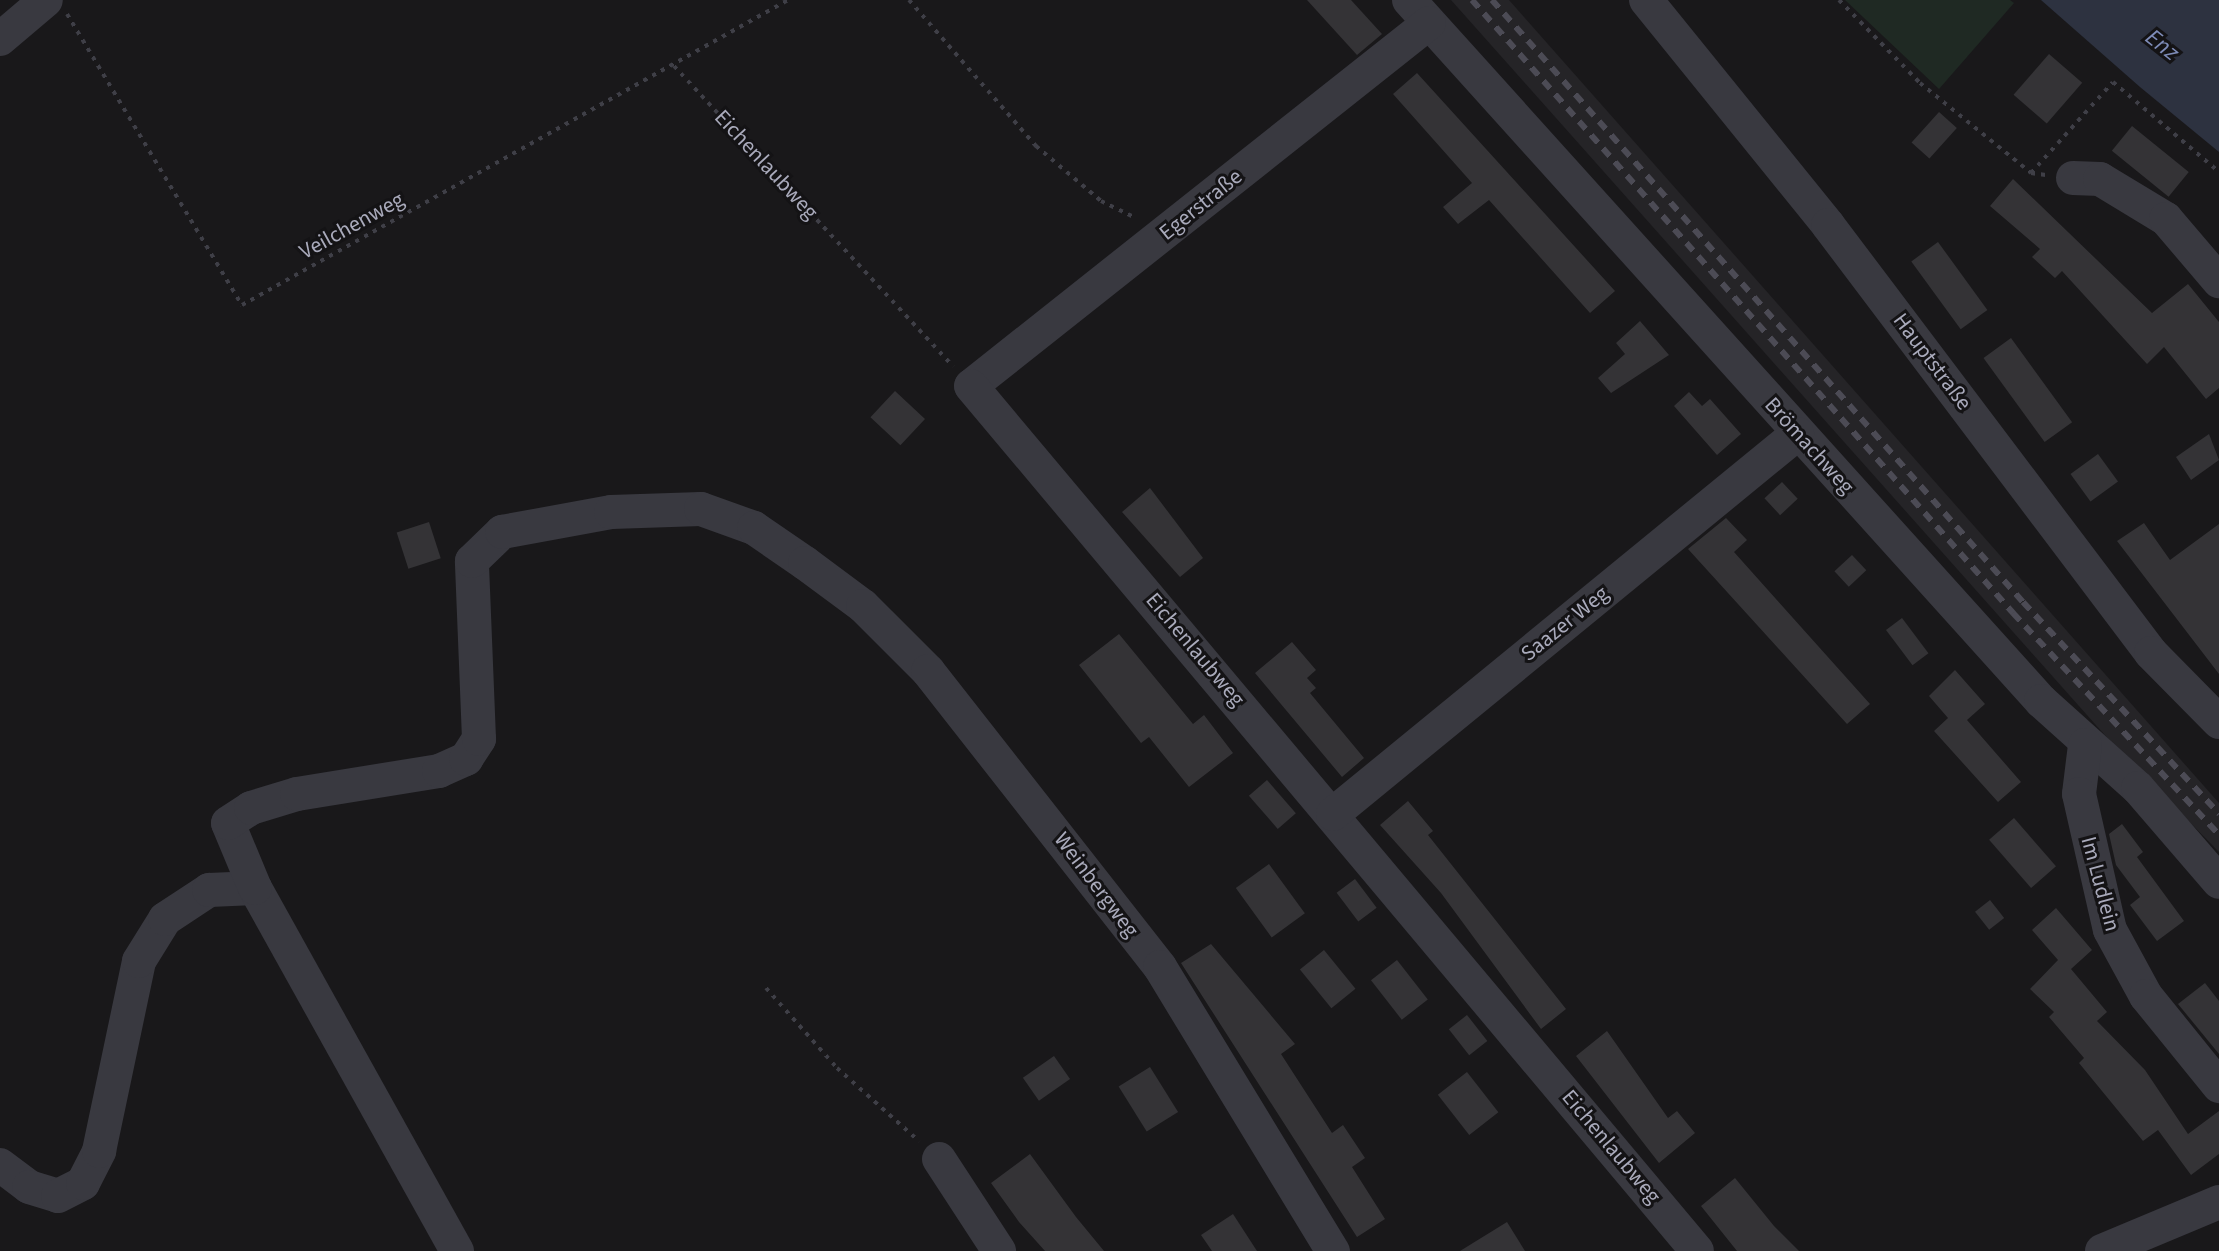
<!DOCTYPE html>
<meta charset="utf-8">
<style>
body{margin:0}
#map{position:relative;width:2219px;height:1251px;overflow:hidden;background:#19181a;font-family:"Source Sans 3",sans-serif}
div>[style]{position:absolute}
.built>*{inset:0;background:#252427}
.green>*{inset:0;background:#1f2923}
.water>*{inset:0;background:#2d3240}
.building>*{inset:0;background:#343336;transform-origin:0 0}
.path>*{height:4px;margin-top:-2px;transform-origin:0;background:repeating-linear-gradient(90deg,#3f3f47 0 4px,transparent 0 10px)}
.minor>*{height:34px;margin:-17px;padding:0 17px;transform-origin:17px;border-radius:17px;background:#393940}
.rail>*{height:6px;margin-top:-3px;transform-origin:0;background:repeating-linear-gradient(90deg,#4c4b55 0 10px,transparent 0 18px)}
span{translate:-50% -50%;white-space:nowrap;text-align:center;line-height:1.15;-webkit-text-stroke:6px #141315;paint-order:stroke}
.street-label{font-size:22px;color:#a9aabb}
.water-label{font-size:24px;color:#7e8cb8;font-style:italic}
</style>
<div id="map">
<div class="built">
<i style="clip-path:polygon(1451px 0,1509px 0,2219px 803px,2219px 852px,2111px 742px)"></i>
</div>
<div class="green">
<i style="clip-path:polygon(1845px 0,2010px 0,2014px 3px,1939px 89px)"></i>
</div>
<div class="water">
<i style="clip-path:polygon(2041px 0,2219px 0,2219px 152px,2140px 87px)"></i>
</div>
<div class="building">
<i style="clip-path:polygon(1307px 0,1351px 0,1382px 34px,1357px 55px)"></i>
<i style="left:2049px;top:54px;width:44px;height:54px;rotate:41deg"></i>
<i style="clip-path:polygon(1417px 73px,1615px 291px,1590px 313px,1489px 200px,1458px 224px,1443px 207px,1472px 183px,1393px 94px)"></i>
<i style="left:1939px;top:112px;width:24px;height:41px;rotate:42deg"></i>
<i style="left:2132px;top:126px;width:73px;height:32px;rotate:39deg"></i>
<i style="clip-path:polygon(2013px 179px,2152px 313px,2188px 284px,2219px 322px,2219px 388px,2206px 399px,2164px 347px,2147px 364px,2062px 271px,2055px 278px,2032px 257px,2040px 249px,1990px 206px)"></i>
<i style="left:1938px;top:242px;width:84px;height:33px;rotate:54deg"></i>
<i style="clip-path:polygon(1640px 321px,1669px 355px,1611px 393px,1598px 378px,1625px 354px,1616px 343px)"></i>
<i style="left:2011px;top:338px;width:104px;height:34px;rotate:54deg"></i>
<i style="left:895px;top:391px;width:41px;height:36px;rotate:43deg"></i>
<i style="clip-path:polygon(1689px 392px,1702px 406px,1710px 399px,1741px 434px,1717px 455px,1674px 406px)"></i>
<i style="clip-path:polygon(2209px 434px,2219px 460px,2191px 480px,2176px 457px)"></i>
<i style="left:2098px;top:454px;width:34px;height:34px;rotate:54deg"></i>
<i style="left:1782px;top:482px;width:23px;height:24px;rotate:47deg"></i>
<i style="clip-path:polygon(1150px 488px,1203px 558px,1180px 577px,1122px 512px)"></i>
<i style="clip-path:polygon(1726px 518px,1747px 540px,1734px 552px,1870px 704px,1847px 724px,1688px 549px)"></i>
<i style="left:429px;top:522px;width:38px;height:34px;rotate:72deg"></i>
<i style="clip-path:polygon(2144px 523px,2170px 560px,2219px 524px,2219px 674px,2117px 541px)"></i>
<i style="left:1852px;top:555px;width:21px;height:24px;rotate:47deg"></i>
<i style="left:1902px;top:618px;width:44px;height:20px;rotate:53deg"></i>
<i style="clip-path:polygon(1119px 634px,1193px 724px,1204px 715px,1233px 753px,1189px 787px,1149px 737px,1141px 743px,1079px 665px)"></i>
<i style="clip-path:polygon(1292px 642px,1316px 670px,1307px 678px,1316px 688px,1310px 693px,1364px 758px,1342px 777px,1255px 673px)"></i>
<i style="clip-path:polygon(1955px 670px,1985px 704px,1967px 720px,2021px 782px,1998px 802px,1934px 731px,1948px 718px,1929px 696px)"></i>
<i style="left:1267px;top:780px;width:44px;height:24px;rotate:49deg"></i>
<i style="clip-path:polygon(1408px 801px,1433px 831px,1428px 835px,1566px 1009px,1541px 1029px,1441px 893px,1380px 825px)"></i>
<i style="left:2014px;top:818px;width:64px;height:33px;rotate:49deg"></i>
<i style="clip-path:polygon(2122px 824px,2143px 852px,2137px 857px,2184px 921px,2157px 941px,2130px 905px,2140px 897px,2116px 865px,2109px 834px)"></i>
<i style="left:1269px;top:864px;width:61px;height:41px;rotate:54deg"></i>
<i style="left:1355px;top:879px;width:36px;height:23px;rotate:53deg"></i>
<i style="left:1990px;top:900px;width:23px;height:19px;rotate:52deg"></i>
<i style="clip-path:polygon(2056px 908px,2092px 950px,2071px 969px,2107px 1012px,2097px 1021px,2145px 1070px,2188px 1134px,2219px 1111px,2219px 1154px,2191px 1175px,2158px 1130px,2143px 1141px,2079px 1063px,2084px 1058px,2049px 1017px,2054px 1012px,2030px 989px,2058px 960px,2032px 930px)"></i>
<i style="clip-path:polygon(1211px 944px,1295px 1044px,1281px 1054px,1332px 1133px,1343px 1125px,1365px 1158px,1352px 1167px,1385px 1219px,1357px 1237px,1181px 963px)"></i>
<i style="left:1324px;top:950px;width:50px;height:31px;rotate:51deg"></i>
<i style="left:1397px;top:960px;width:50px;height:33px;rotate:52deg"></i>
<i style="clip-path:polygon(2205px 983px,2219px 1001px,2219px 1054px,2178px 1004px)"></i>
<i style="left:1467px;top:1015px;width:33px;height:23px;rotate:52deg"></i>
<i style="clip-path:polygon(1607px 1031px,1668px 1118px,1677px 1111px,1695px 1133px,1659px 1163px,1576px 1056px)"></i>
<i style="left:1054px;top:1056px;width:28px;height:38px;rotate:55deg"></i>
<i style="left:1150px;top:1067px;width:53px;height:37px;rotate:58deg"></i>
<i style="left:1467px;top:1072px;width:51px;height:37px;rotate:52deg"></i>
<i style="clip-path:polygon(1030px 1154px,1076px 1217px,1104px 1251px,1045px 1251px,1019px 1222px,991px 1183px)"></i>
<i style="clip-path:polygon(1735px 1178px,1774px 1226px,1799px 1251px,1737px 1251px,1701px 1206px)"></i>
<i style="clip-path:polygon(1233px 1214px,1257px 1251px,1212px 1251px,1201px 1235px)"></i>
<i style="clip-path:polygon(1507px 1222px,1525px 1251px,1460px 1251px)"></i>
</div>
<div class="path">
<i style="left:909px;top:0;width:194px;rotate:49deg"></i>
<i style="left:1036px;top:146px;width:85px;rotate:40.2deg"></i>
<i style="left:1101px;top:201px;width:39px;rotate:26deg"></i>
<i style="left:1839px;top:0;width:116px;rotate:45.7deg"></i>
<i style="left:1920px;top:83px;width:143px;rotate:39deg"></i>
<i style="left:2031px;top:173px;width:15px;rotate:8deg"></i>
<i style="left:67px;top:14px;width:340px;rotate:59deg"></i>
<i style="left:242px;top:305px;width:625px;rotate:-29.19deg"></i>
<i style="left:674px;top:66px;width:410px;rotate:47.1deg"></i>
<i style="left:2031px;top:173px;width:122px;rotate:-48deg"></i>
<i style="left:2113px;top:82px;width:139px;rotate:40.3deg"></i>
<i style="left:766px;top:988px;width:107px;rotate:48.4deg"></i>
<i style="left:837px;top:1068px;width:110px;rotate:41.7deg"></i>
</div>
<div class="minor">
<i style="left:1409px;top:0;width:944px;rotate:47.96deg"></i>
<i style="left:2041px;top:701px;width:130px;rotate:41.9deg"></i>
<i style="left:2138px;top:788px;width:124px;rotate:49.2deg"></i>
<i style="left:1646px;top:0;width:289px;rotate:51deg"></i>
<i style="left:1828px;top:225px;width:536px;rotate:52.96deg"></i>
<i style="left:2151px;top:653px;width:97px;rotate:45.4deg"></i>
<i style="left:1429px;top:23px;width:584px;rotate:141.6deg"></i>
<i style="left:971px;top:386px;width:1129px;rotate:49.99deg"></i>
<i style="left:0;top:39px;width:60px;rotate:-40.3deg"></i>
<i style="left:2073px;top:178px;width:27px;rotate:2deg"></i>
<i style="left:2100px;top:179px;width:77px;rotate:31.2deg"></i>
<i style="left:2166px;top:219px;width:82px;rotate:49.5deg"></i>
<i style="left:2085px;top:745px;width:49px;rotate:97deg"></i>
<i style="left:2079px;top:794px;width:139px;rotate:77.2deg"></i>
<i style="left:2110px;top:930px;width:75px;rotate:61.4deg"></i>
<i style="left:2146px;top:996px;width:116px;rotate:51deg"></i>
<i style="left:1333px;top:814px;width:600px;rotate:-39.32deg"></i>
<i style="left:939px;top:1159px;width:110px;rotate:56.9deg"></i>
<i style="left:0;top:1165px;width:36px;rotate:37deg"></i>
<i style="left:29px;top:1187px;width:30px;rotate:17deg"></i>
<i style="left:58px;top:1196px;width:28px;rotate:-27deg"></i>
<i style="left:83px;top:1183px;width:36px;rotate:-63deg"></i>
<i style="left:99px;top:1151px;width:194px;rotate:-78.1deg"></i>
<i style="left:139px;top:961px;width:49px;rotate:-58.2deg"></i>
<i style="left:165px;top:919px;width:53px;rotate:-33.4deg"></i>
<i style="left:209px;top:890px;width:46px;rotate:-2.5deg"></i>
<i style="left:457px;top:1251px;width:415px;rotate:-119.1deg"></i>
<i style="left:255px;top:888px;width:70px;rotate:-112.6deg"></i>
<i style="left:228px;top:823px;width:27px;rotate:-33deg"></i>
<i style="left:251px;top:808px;width:48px;rotate:-16.9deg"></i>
<i style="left:297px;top:794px;width:144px;rotate:-9.2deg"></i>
<i style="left:439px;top:771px;width:30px;rotate:-24deg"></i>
<i style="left:466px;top:759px;width:24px;rotate:-57deg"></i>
<i style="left:479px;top:739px;width:178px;rotate:-92.3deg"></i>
<i style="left:472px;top:561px;width:42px;rotate:-44deg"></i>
<i style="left:502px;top:532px;width:111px;rotate:-10.4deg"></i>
<i style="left:611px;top:512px;width:90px;rotate:-1.9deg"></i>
<i style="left:701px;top:509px;width:56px;rotate:19.7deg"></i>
<i style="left:754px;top:528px;width:62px;rotate:34.5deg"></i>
<i style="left:805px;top:563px;width:72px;rotate:36.6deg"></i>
<i style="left:863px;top:606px;width:92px;rotate:45deg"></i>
<i style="left:928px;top:671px;width:376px;rotate:51.9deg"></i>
<i style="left:1160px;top:967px;width:333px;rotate:58.7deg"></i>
<i style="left:2102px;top:1251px;width:127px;rotate:-22.7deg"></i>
</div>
<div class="rail">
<i style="left:1472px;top:0;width:818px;rotate:48.57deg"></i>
<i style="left:2013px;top:613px;width:303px;rotate:47.1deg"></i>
<i style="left:1492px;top:0;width:803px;rotate:48.59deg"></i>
<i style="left:2023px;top:602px;width:289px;rotate:47.2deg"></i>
</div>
<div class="street-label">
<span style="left:766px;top:165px;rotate:47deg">Eichenlaubweg</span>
<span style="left:1201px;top:205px;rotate:-39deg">Egerstraße</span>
<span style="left:352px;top:226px;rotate:-29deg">Veilchenweg</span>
<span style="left:1932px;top:362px;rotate:53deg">Hauptstraße</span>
<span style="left:1809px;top:446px;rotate:48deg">Brömachweg</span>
<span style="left:1565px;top:624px;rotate:-39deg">Saazer Weg</span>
<span style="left:1195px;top:650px;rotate:50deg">Eichenlaubweg</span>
<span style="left:2100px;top:884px;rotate:75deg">Im Ludlein</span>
<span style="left:1096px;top:885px;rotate:53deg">Weinbergweg</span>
<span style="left:1611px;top:1147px;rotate:50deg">Eichenlaubweg</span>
</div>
<div class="water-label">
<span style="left:2162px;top:45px;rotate:38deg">Enz</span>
</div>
</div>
